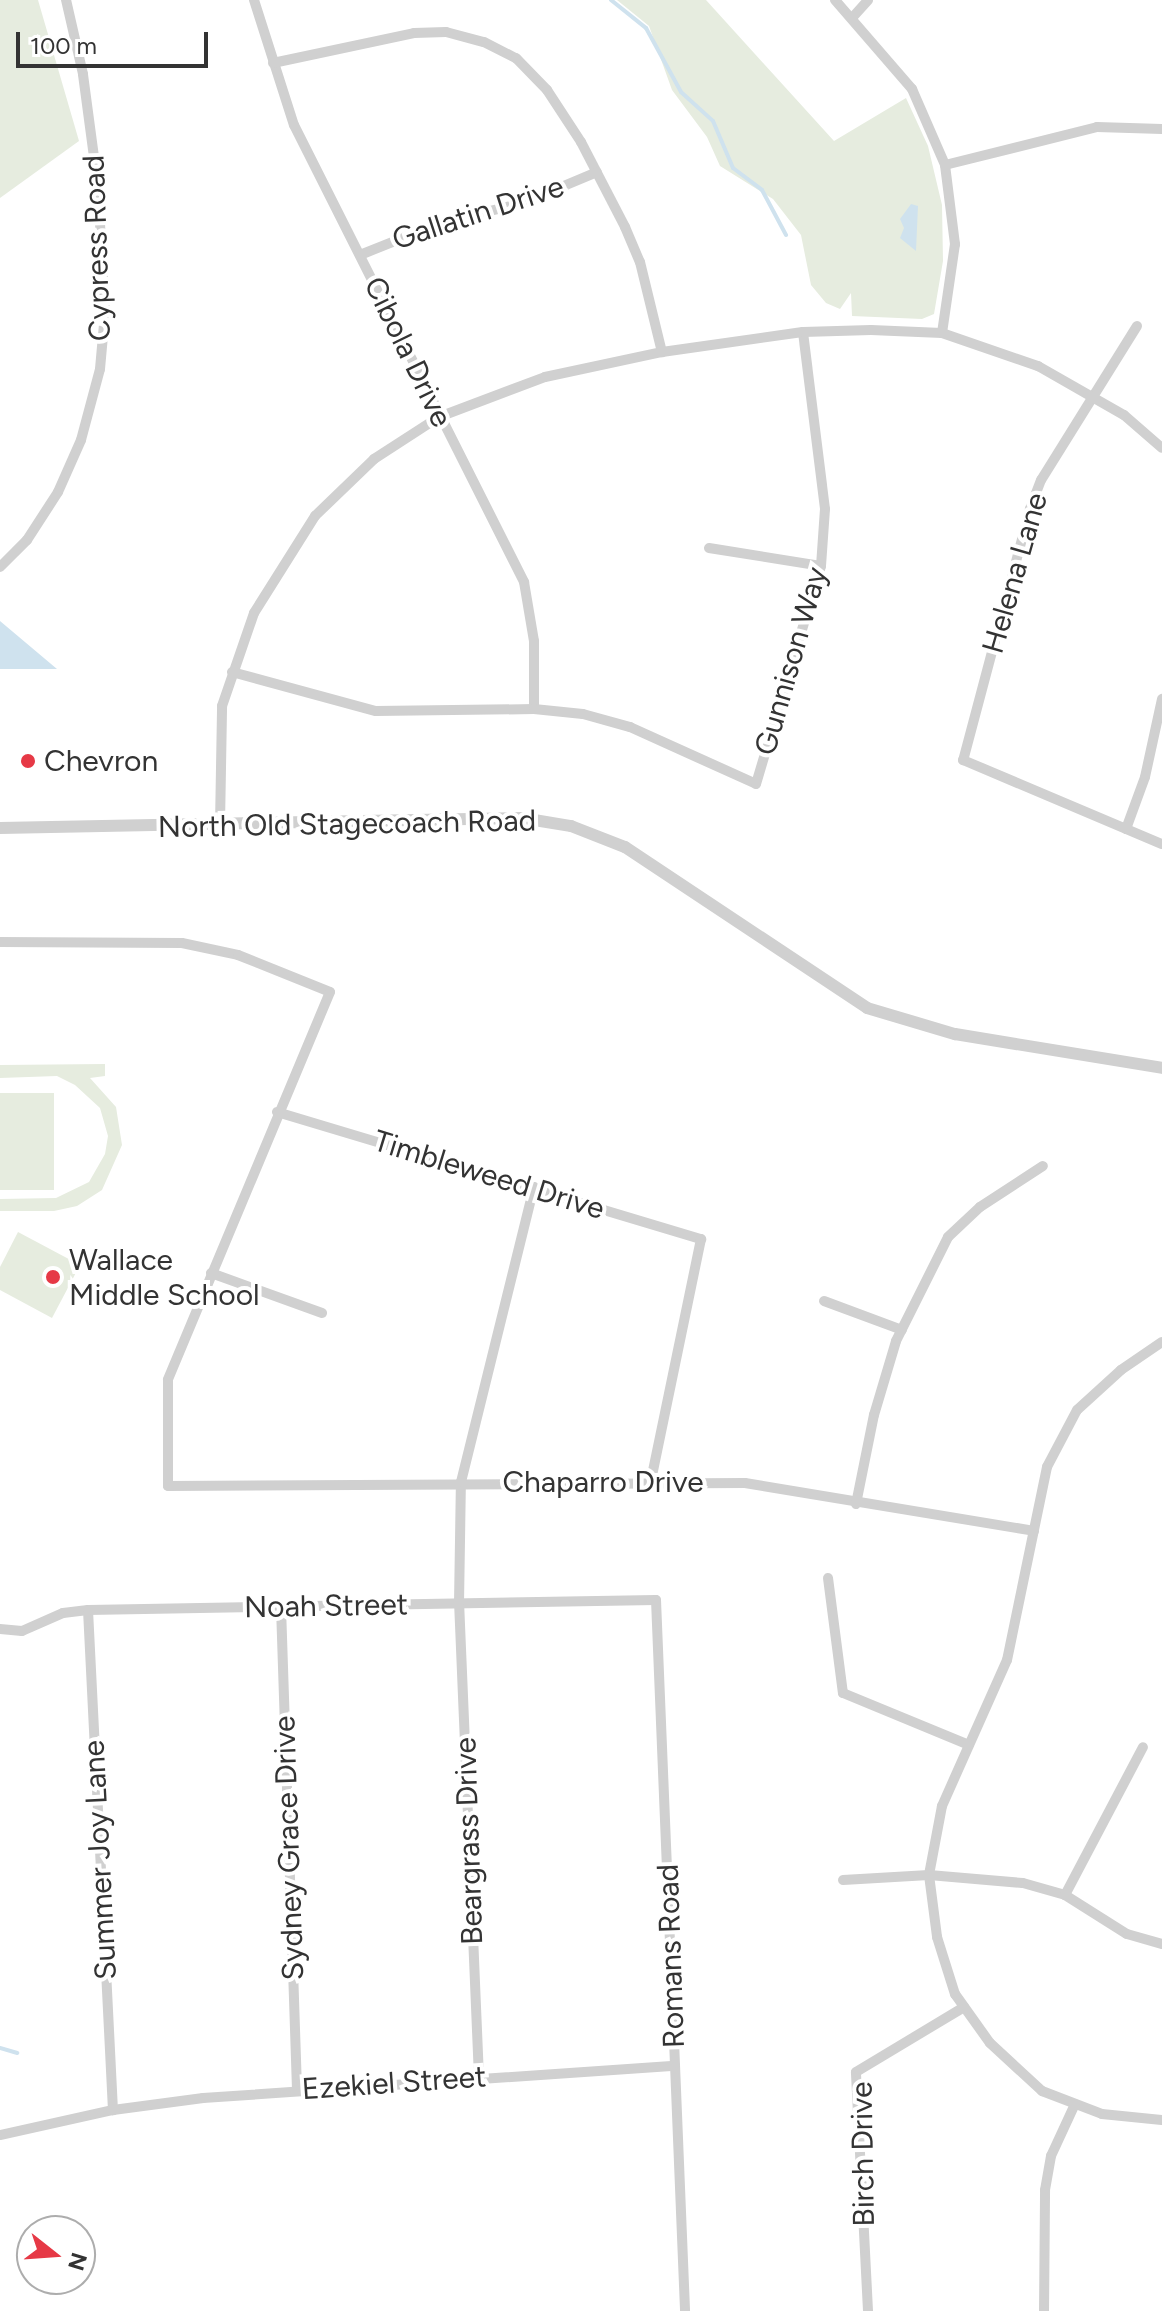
<!DOCTYPE html>
<style>
body{margin:0}
#map{position:relative;width:1162px;height:2311px;overflow:hidden;background:#fff;font-family:Figtree,sans-serif}
div>[style]{position:absolute}
.green>*{inset:0;background:#e6ecdf;transform-origin:0 0}
.water>*{inset:0;background:#cfe2ee}
.stream>*{height:4px;margin:-2px;padding:0 2px;transform-origin:2px;border-radius:2px;background:#cfe2ee}
.minor>*{height:10px;margin:-5px;padding:0 5px;transform-origin:5px;border-radius:5px;background:#d0d0d0}
.tertiary>*{height:12px;margin:-6px;padding:0 6px;transform-origin:6px;border-radius:6px;background:#d0d0d0}
.dots>*{width:22px;height:22px;translate:-50% -50%;box-sizing:border-box;border:4px solid #fff;border-radius:50%}
span{translate:-50% -50%;white-space:nowrap;text-align:center;line-height:1.15;-webkit-text-stroke:8px #fff;paint-order:stroke}
.street-label{font-size:30px;color:#333}
.poi-label{font-size:30px;color:#333}
.left{translate:0 -50%;text-align:left}
.north{position:absolute;left:16px;top:2215px;width:80px;height:80px;box-sizing:border-box;background:#fff;border:2px solid #adadad;border-radius:50%;rotate:107deg;font-size:22px;font-weight:700;line-height:32px;text-align:center;color:#333}
.north::after{content:'';display:block;margin:auto;width:28px;height:36px;background:#e63946;clip-path:polygon(50% 0,100% 100%,50% 72%,0 100%)}
.scale{position:absolute;left:16px;top:32px;width:192px;height:36px;box-sizing:border-box;border:4px solid #333;border-top:0;padding-left:10px;font-size:24px;line-height:28px;white-space:nowrap;color:#333;-webkit-text-stroke:6px #fff;paint-order:stroke}
</style>
<div id="map">
<div class="green">
<i style="clip-path:polygon(0 0,38px 0,79px 141px,0 198px)"></i>
<i style="clip-path:polygon(617px 0,706px 0,834px 141px,906px 98px,928px 146px,942px 205px,943px 261px,934px 314px,922px 319px,852px 316px,851px 293px,840px 309px,826px 303px,811px 285px,801px 235px,773px 199px,720px 166px,707px 137px,672px 90px,649px 26px)"></i>
<i style="clip-path:polygon(105px 1064px,105px 1076px,90px 1078px,116px 1107px,122px 1145px,102px 1190px,77px 1206px,54px 1211px,0 1211px,0 1199px,56px 1198px,89px 1182px,105px 1154px,108px 1136px,100px 1108px,75px 1085px,57px 1076px,0 1078px,0 1065px)"></i>
<i style="left:0;top:1093px;width:54px;height:97px"></i>
<i style="clip-path:polygon(18px 1232px,80px 1265px,52px 1318px,0 1290px,0 1267px)"></i>
</div>
<div class="water">
<i style="clip-path:polygon(911px 204px,918px 206px,916px 251px,900px 238px,904px 228px,900px 219px)"></i>
<i style="clip-path:polygon(0 621px,57px 669px,0 669px)"></i>
</div>
<div class="stream">
<i style="left:611px;top:0;width:45px;rotate:38.7deg"></i>
<i style="left:646px;top:28px;width:73px;rotate:61.3deg"></i>
<i style="left:681px;top:92px;width:43px;rotate:42.2deg"></i>
<i style="left:713px;top:121px;width:51px;rotate:66.9deg"></i>
<i style="left:733px;top:168px;width:36px;rotate:37deg"></i>
<i style="left:762px;top:190px;width:51px;rotate:61.9deg"></i>
<i style="left:0;top:2048px;width:18px;rotate:16deg"></i>
</div>
<div class="minor">
<i style="left:254px;top:0;width:131px;rotate:72.3deg"></i>
<i style="left:294px;top:125px;width:512px;rotate:63.28deg"></i>
<i style="left:524px;top:582px;width:60px;rotate:80.4deg"></i>
<i style="left:534px;top:641px;width:68px;rotate:90deg"></i>
<i style="left:835px;top:0;width:118px;rotate:49.1deg"></i>
<i style="left:912px;top:89px;width:83px;rotate:66.5deg"></i>
<i style="left:945px;top:165px;width:80px;rotate:82.8deg"></i>
<i style="left:955px;top:244px;width:90px;rotate:98.3deg"></i>
<i style="left:852px;top:18px;width:24px;rotate:-48deg"></i>
<i style="left:273px;top:63px;width:144px;rotate:-12deg"></i>
<i style="left:414px;top:33px;width:32px;rotate:-2deg"></i>
<i style="left:446px;top:32px;width:39px;rotate:15deg"></i>
<i style="left:484px;top:42px;width:36px;rotate:27deg"></i>
<i style="left:516px;top:58px;width:45px;rotate:45.9deg"></i>
<i style="left:547px;top:90px;width:62px;rotate:56.8deg"></i>
<i style="left:581px;top:142px;width:96px;rotate:62.6deg"></i>
<i style="left:625px;top:227px;width:38px;rotate:67deg"></i>
<i style="left:640px;top:262px;width:93px;rotate:76.3deg"></i>
<i style="left:945px;top:165px;width:157px;rotate:-14deg"></i>
<i style="left:1097px;top:127px;width:65px;rotate:1.8deg"></i>
<i style="left:360px;top:255px;width:86px;rotate:-21.8deg"></i>
<i style="left:440px;top:223px;width:85px;rotate:-13.5deg"></i>
<i style="left:523px;top:203px;width:80px;rotate:-22.7deg"></i>
<i style="left:1137px;top:326px;width:181px;rotate:121.9deg"></i>
<i style="left:1041px;top:480px;width:31px;rotate:111deg"></i>
<i style="left:1030px;top:509px;width:260px;rotate:104.9deg"></i>
<i style="left:963px;top:760px;width:216px;rotate:22.9deg"></i>
<i style="left:709px;top:548px;width:113px;rotate:9.1deg"></i>
<i style="left:0;top:567px;width:38px;rotate:-45deg"></i>
<i style="left:27px;top:540px;width:57px;rotate:-57.1deg"></i>
<i style="left:58px;top:492px;width:57px;rotate:-66.1deg"></i>
<i style="left:81px;top:440px;width:73px;rotate:-75deg"></i>
<i style="left:100px;top:369px;width:56px;rotate:-84.9deg"></i>
<i style="left:105px;top:313px;width:126px;rotate:-93.2deg"></i>
<i style="left:98px;top:187px;width:114px;rotate:-97.6deg"></i>
<i style="left:83px;top:74px;width:76px;rotate:-102.9deg"></i>
<i style="left:232px;top:672px;width:149px;rotate:15.2deg"></i>
<i style="left:376px;top:711px;width:158px;rotate:-0.7deg"></i>
<i style="left:534px;top:709px;width:49px;rotate:5.8deg"></i>
<i style="left:583px;top:714px;width:49px;rotate:15.5deg"></i>
<i style="left:630px;top:727px;width:138px;rotate:24.3deg"></i>
<i style="left:756px;top:784px;width:227px;rotate:-73.4deg"></i>
<i style="left:821px;top:566px;width:57px;rotate:-86deg"></i>
<i style="left:825px;top:509px;width:178px;rotate:-97.1deg"></i>
<i style="left:220px;top:825px;width:119px;rotate:-89deg"></i>
<i style="left:222px;top:706px;width:98px;rotate:-71deg"></i>
<i style="left:254px;top:613px;width:115px;rotate:-57.8deg"></i>
<i style="left:315px;top:516px;width:82px;rotate:-44deg"></i>
<i style="left:374px;top:459px;width:77px;rotate:-32.9deg"></i>
<i style="left:439px;top:417px;width:113px;rotate:-20.7deg"></i>
<i style="left:545px;top:377px;width:120px;rotate:-12.1deg"></i>
<i style="left:662px;top:352px;width:142px;rotate:-8.1deg"></i>
<i style="left:803px;top:332px;width:68px;rotate:-1.7deg"></i>
<i style="left:871px;top:330px;width:71px;rotate:2.4deg"></i>
<i style="left:942px;top:333px;width:102px;rotate:19deg"></i>
<i style="left:1038px;top:366px;width:99px;rotate:29.7deg"></i>
<i style="left:1124px;top:415px;width:50px;rotate:41deg"></i>
<i style="left:1126px;top:829px;width:55px;rotate:-69.9deg"></i>
<i style="left:1145px;top:777px;width:80px;rotate:-77.7deg"></i>
<i style="left:0;top:942px;width:182px;rotate:0.3deg"></i>
<i style="left:182px;top:943px;width:57px;rotate:12.1deg"></i>
<i style="left:238px;top:955px;width:99px;rotate:21.9deg"></i>
<i style="left:330px;top:992px;width:420px;rotate:112.7deg"></i>
<i style="left:168px;top:1380px;width:106px;rotate:90deg"></i>
<i style="left:168px;top:1486px;width:577px;rotate:-0.3deg"></i>
<i style="left:745px;top:1483px;width:293px;rotate:9.4deg"></i>
<i style="left:277px;top:1112px;width:443px;rotate:16.7deg"></i>
<i style="left:701px;top:1239px;width:246px;rotate:101.7deg"></i>
<i style="left:211px;top:1273px;width:118px;rotate:19.8deg"></i>
<i style="left:824px;top:1301px;width:83px;rotate:20.4deg"></i>
<i style="left:1162px;top:1342px;width:50px;rotate:145.7deg"></i>
<i style="left:1121px;top:1370px;width:59px;rotate:137.7deg"></i>
<i style="left:1077px;top:1410px;width:64px;rotate:117.8deg"></i>
<i style="left:1047px;top:1467px;width:197px;rotate:101.7deg"></i>
<i style="left:1007px;top:1660px;width:160px;rotate:114deg"></i>
<i style="left:942px;top:1806px;width:70px;rotate:100.7deg"></i>
<i style="left:929px;top:1875px;width:63px;rotate:82.6deg"></i>
<i style="left:937px;top:1937px;width:60px;rotate:72.5deg"></i>
<i style="left:955px;top:1994px;width:60px;rotate:54.5deg"></i>
<i style="left:990px;top:2043px;width:71px;rotate:42.7deg"></i>
<i style="left:1042px;top:2091px;width:64px;rotate:21deg"></i>
<i style="left:1102px;top:2114px;width:60px;rotate:5.7deg"></i>
<i style="left:856px;top:1504px;width:91px;rotate:-78.6deg"></i>
<i style="left:874px;top:1415px;width:77px;rotate:-73.4deg"></i>
<i style="left:896px;top:1341px;width:116px;rotate:-63.4deg"></i>
<i style="left:948px;top:1237px;width:44px;rotate:-43.2deg"></i>
<i style="left:980px;top:1207px;width:75px;rotate:-33.1deg"></i>
<i style="left:828px;top:1578px;width:116px;rotate:82.6deg"></i>
<i style="left:843px;top:1693px;width:136px;rotate:22.4deg"></i>
<i style="left:281px;top:1607px;width:482px;rotate:88.1deg"></i>
<i style="left:88px;top:1610px;width:501px;rotate:87.14deg"></i>
<i style="left:0;top:1629px;width:22px;rotate:5deg"></i>
<i style="left:22px;top:1631px;width:45px;rotate:-23.7deg"></i>
<i style="left:63px;top:1613px;width:25px;rotate:-7deg"></i>
<i style="left:88px;top:1610px;width:568px;rotate:-1.01deg"></i>
<i style="left:656px;top:1600px;width:712px;rotate:87.66deg"></i>
<i style="left:843px;top:1880px;width:86px;rotate:-3.3deg"></i>
<i style="left:929px;top:1875px;width:94px;rotate:4.9deg"></i>
<i style="left:1023px;top:1883px;width:44px;rotate:15.9deg"></i>
<i style="left:1065px;top:1895px;width:73px;rotate:32.2deg"></i>
<i style="left:1127px;top:1934px;width:36px;rotate:16deg"></i>
<i style="left:1065px;top:1895px;width:167px;rotate:-62.2deg"></i>
<i style="left:479px;top:2078px;width:474px;rotate:-92.4deg"></i>
<i style="left:459px;top:1604px;width:122px;rotate:-89.1deg"></i>
<i style="left:461px;top:1482px;width:304px;rotate:-76.1deg"></i>
<i style="left:0;top:2135px;width:116px;rotate:-12.5deg"></i>
<i style="left:113px;top:2110px;width:91px;rotate:-7.6deg"></i>
<i style="left:203px;top:2098px;width:473px;rotate:-3.9deg"></i>
<i style="left:868px;top:2311px;width:239px;rotate:-92.9deg"></i>
<i style="left:856px;top:2072px;width:126px;rotate:-31deg"></i>
<i style="left:1044px;top:2311px;width:121px;rotate:-89.5deg"></i>
<i style="left:1045px;top:2190px;width:35px;rotate:-80deg"></i>
<i style="left:1051px;top:2156px;width:57px;rotate:-65.2deg"></i>
</div>
<div class="tertiary">
<i style="left:0;top:828px;width:522px;rotate:-1.1deg"></i>
<i style="left:522px;top:818px;width:50px;rotate:9.3deg"></i>
<i style="left:571px;top:826px;width:58px;rotate:21.3deg"></i>
<i style="left:625px;top:847px;width:291px;rotate:33.6deg"></i>
<i style="left:867px;top:1008px;width:92px;rotate:16.5deg"></i>
<i style="left:955px;top:1034px;width:210px;rotate:9.3deg"></i>
</div>
<div class="dots">
<i style="left:28px;top:761px;background:#e63946"></i>
<i style="left:53px;top:1277px;background:#e63946"></i>
</div>
<div class="street-label">
<span style="left:478px;top:213px;rotate:-18deg">Gallatin Drive</span>
<span style="left:97px;top:248px;rotate:-92deg">Cypress Road</span>
<span style="left:408px;top:352px;rotate:64deg">Cibola Drive</span>
<span style="left:1015px;top:573px;rotate:-74deg">Helena Lane</span>
<span style="left:791px;top:661px;rotate:-74deg">Gunnison Way</span>
<span style="left:347px;top:824px;rotate:-1deg">North Old Stagecoach Road</span>
<span style="left:489px;top:1175px;rotate:17deg">Timbleweed Drive</span>
<span style="left:603px;top:1482px">Chaparro Drive</span>
<span style="left:326px;top:1606px;rotate:-1deg">Noah Street</span>
<span style="left:469px;top:1841px;rotate:-92deg">Beargrass Drive</span>
<span style="left:289px;top:1848px;rotate:-92deg">Sydney Grace Drive</span>
<span style="left:100px;top:1860px;rotate:-93deg">Summer Joy Lane</span>
<span style="left:671px;top:1956px;rotate:-92deg">Romans Road</span>
<span style="left:394px;top:2083px;rotate:-4deg">Ezekiel Street</span>
<span style="left:863px;top:2154px;rotate:-91deg">Birch Drive</span>
</div>
<div class="poi-label">
<span class="left" style="left:44px;top:761px">Chevron</span>
<span class="left" style="left:69px;top:1277px">Wallace<br>Middle School</span>
</div>
<div class="north">N</div>
<div class="scale">100 m</div>
</div>
